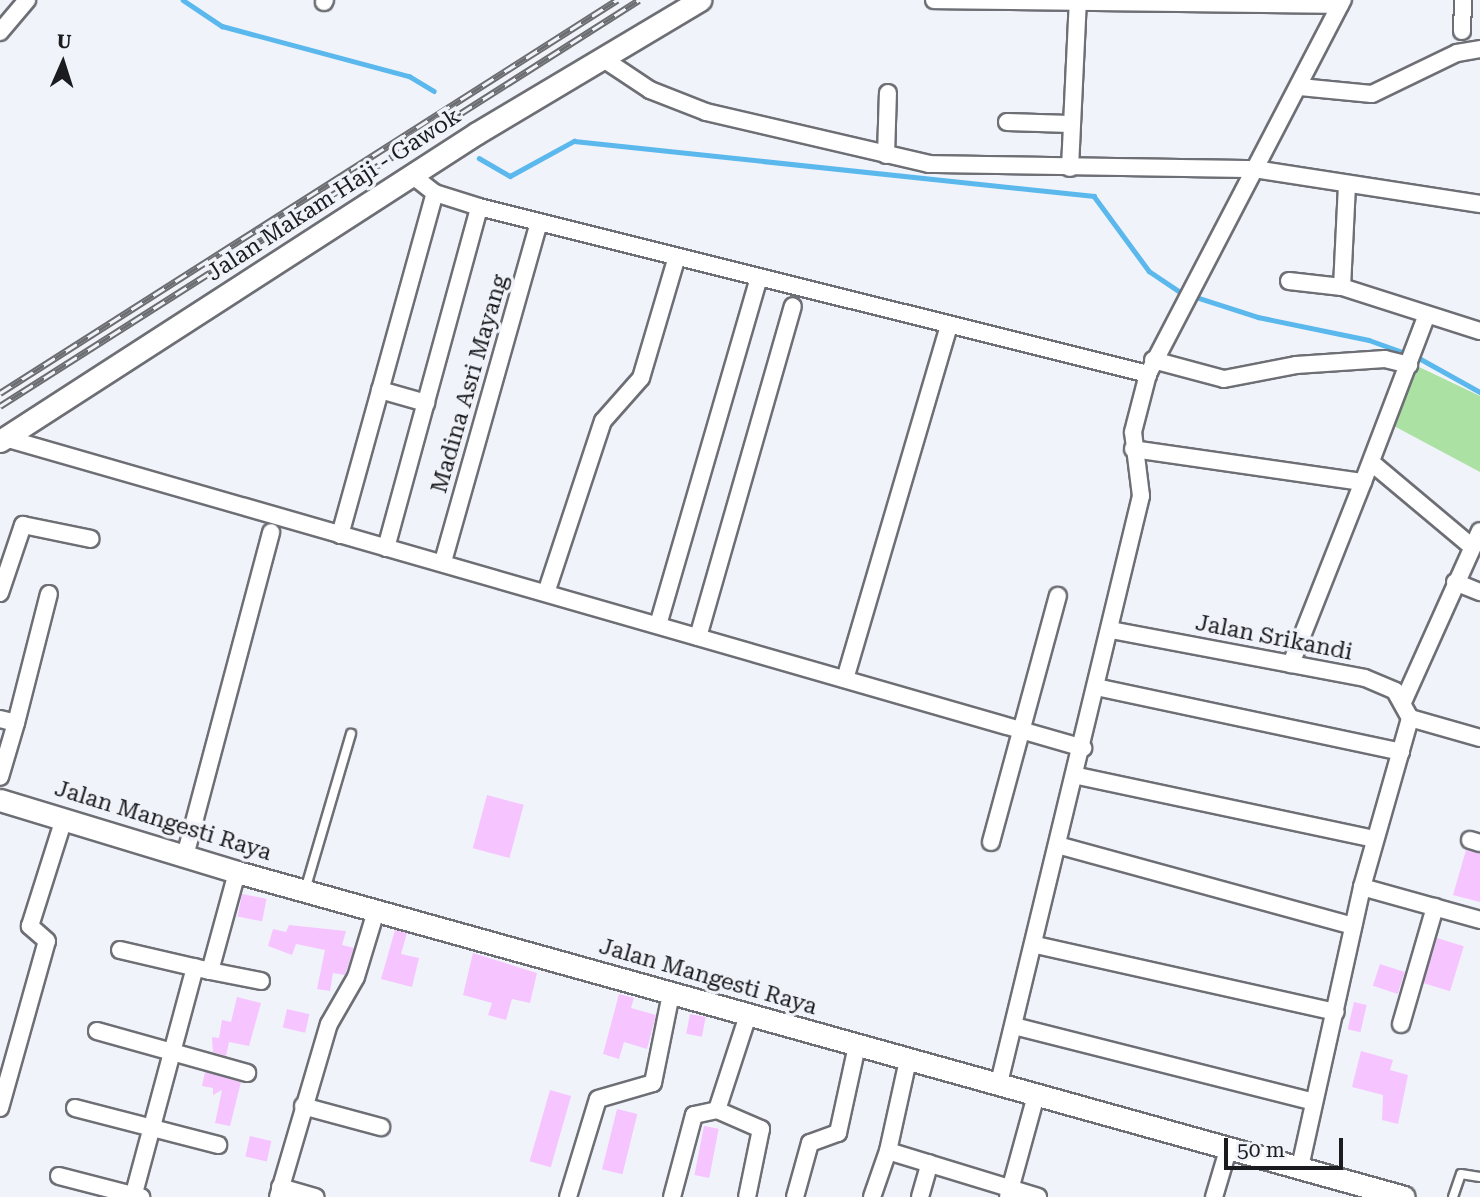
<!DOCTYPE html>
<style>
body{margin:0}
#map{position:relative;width:1480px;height:1197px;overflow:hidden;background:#f1f3fa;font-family:"Roboto Serif",serif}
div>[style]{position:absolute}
.green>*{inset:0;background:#abe1a2}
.stream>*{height:4.5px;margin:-2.25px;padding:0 2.25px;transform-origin:2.25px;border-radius:2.25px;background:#5bb8ed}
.building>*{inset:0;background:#f6c5ff;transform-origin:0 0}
.roads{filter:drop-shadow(2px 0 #6d6f75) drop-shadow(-2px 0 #6d6f75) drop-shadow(0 2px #6d6f75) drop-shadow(0 -2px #6d6f75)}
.lane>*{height:8px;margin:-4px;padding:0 4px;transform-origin:4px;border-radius:4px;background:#fff}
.street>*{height:16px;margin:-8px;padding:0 8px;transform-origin:8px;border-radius:8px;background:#fff}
.secondary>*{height:21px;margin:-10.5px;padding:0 10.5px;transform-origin:10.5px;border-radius:10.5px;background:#fff}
.rail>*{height:7px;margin-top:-3.5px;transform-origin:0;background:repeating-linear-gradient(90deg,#f1f3fa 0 13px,#6b6d71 0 26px);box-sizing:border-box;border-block:2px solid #6b6d71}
span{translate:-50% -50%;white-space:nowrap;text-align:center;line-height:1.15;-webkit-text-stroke:7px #f1f3fa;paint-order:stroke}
.street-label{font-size:23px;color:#1b1c1f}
.north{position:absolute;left:28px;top:28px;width:70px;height:70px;-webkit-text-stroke:5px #f1f3fa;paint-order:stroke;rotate:3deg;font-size:19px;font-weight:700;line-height:28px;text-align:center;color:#1b1c1f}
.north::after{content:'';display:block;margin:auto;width:24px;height:32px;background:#1b1c1f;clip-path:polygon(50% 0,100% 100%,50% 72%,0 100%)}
.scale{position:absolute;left:1224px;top:1138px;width:119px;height:32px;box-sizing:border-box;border:4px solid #1b1c1f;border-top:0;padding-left:9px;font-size:21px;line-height:24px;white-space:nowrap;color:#1b1c1f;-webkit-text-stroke:5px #f1f3fa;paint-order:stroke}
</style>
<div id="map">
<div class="green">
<i style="clip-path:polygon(1417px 366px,1480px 396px,1480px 472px,1394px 426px)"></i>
</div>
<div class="stream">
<i style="left:183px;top:0;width:47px;rotate:33.7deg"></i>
<i style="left:222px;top:26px;width:194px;rotate:15deg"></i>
<i style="left:409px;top:76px;width:29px;rotate:31deg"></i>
<i style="left:479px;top:158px;width:36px;rotate:30deg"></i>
<i style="left:510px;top:176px;width:73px;rotate:-28.7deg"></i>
<i style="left:574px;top:141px;width:523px;rotate:6.04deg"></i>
<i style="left:1094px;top:196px;width:93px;rotate:53.7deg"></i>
<i style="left:1149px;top:271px;width:37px;rotate:34deg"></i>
<i style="left:1180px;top:292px;width:82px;rotate:17.8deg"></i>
<i style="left:1258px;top:317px;width:113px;rotate:11.7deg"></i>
<i style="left:1369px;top:340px;width:53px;rotate:19.8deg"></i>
<i style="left:1419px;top:358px;width:70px;rotate:29.1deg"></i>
</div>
<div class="building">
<i style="left:487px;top:795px;width:38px;height:55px;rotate:15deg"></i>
<i style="clip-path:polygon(1466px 850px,1480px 853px,1480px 902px,1453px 895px)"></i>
<i style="left:242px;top:894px;width:25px;height:23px;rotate:11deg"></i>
<i style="clip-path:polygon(289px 925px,346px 931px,342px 945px,354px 948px,345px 975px,333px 973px,330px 991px,317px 989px,325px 950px,296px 944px,292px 955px,268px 946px,273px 929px,286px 932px)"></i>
<i style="clip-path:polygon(395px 930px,407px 933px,401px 954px,419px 958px,412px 987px,381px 979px)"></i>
<i style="left:1437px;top:938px;width:28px;height:47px;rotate:17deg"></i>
<i style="clip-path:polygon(473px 953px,537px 973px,530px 1003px,512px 999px,506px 1020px,488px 1015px,492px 1003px,463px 995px)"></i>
<i style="left:1380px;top:964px;width:26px;height:23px;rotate:18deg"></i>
<i style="clip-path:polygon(619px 994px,634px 998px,631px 1008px,656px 1015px,647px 1049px,624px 1042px,619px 1059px,603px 1054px)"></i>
<i style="clip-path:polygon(237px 997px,261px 1003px,249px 1046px,229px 1042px,226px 1056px,213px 1052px,212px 1037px,219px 1038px,222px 1020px,231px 1022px)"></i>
<i style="left:1354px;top:1002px;width:13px;height:28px;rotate:13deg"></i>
<i style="left:287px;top:1009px;width:23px;height:19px;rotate:13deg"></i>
<i style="left:690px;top:1014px;width:16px;height:20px;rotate:11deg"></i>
<i style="clip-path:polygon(1361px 1051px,1393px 1060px,1390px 1070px,1408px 1075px,1398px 1124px,1382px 1120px,1383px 1095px,1352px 1087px)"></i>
<i style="clip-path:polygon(205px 1072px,241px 1082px,230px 1126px,215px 1123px,222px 1090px,213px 1095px,213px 1088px,202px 1086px)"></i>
<i style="left:550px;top:1090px;width:22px;height:74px;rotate:16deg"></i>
<i style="left:617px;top:1109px;width:21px;height:62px;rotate:14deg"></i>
<i style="left:704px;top:1126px;width:15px;height:50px;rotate:11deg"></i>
<i style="left:250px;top:1136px;width:22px;height:21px;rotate:13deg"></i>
</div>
<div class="roads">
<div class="lane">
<i style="left:305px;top:890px;width:163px;rotate:-73.6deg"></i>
<i style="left:1453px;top:1197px;width:24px;rotate:-71deg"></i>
<i style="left:1461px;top:1174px;width:19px;rotate:9deg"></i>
</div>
<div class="street">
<i style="left:934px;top:0;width:406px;rotate:0.7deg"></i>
<i style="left:324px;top:2px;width:2px;rotate:-63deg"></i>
<i style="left:1462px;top:31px;width:31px;rotate:-88deg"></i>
<i style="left:0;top:32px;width:42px;rotate:-49.8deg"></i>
<i style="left:602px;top:58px;width:58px;rotate:33.7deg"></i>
<i style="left:650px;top:90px;width:60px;rotate:21.4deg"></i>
<i style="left:706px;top:112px;width:229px;rotate:13.1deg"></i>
<i style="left:929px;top:164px;width:325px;rotate:0.9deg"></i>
<i style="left:1254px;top:169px;width:229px;rotate:8.8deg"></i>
<i style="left:1300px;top:87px;width:72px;rotate:5.6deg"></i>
<i style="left:1372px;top:94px;width:94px;rotate:-25.8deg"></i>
<i style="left:1457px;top:53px;width:23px;rotate:-10deg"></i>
<i style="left:1007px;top:122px;width:63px;rotate:1.8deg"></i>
<i style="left:886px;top:155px;width:62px;rotate:-88.2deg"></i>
<i style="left:1070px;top:168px;width:168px;rotate:-87.3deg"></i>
<i style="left:413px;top:176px;width:28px;rotate:38deg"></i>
<i style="left:435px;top:193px;width:46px;rotate:17.7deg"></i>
<i style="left:479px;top:207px;width:690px;rotate:14.02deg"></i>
<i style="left:1289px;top:281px;width:53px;rotate:6.5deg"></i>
<i style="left:1342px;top:287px;width:145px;rotate:17.7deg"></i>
<i style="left:1342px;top:287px;width:103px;rotate:-87.2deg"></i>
<i style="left:1153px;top:360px;width:73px;rotate:15deg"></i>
<i style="left:1224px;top:379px;width:73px;rotate:-11deg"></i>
<i style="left:1296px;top:365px;width:89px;rotate:-3.9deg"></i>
<i style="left:1385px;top:359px;width:25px;rotate:14deg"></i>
<i style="left:380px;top:390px;width:48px;rotate:15.8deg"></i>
<i style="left:5px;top:438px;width:1122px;rotate:16.04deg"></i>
<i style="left:1133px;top:449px;width:232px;rotate:8.2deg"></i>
<i style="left:1363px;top:482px;width:196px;rotate:111.6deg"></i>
<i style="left:1372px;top:463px;width:131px;rotate:40deg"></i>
<i style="left:1363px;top:482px;width:177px;rotate:-69.1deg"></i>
<i style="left:340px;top:535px;width:355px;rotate:-74.5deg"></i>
<i style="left:386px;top:548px;width:353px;rotate:-74.7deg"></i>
<i style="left:444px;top:558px;width:349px;rotate:-74.2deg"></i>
<i style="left:1455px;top:582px;width:27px;rotate:22deg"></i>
<i style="left:0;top:593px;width:72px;rotate:-71.3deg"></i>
<i style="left:23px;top:525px;width:69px;rotate:11.6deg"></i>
<i style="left:546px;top:593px;width:181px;rotate:-71.7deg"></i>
<i style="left:603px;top:421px;width:57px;rotate:-48.5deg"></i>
<i style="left:641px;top:378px;width:123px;rotate:-73.5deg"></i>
<i style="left:658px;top:625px;width:362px;rotate:-73.8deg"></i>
<i style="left:1111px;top:630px;width:258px;rotate:10.7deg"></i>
<i style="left:1365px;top:678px;width:33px;rotate:23deg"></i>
<i style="left:1395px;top:691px;width:31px;rotate:61deg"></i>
<i style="left:698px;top:637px;width:344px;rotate:-74deg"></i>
<i style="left:845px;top:679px;width:362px;rotate:-73.6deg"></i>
<i style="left:1096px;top:687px;width:312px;rotate:12deg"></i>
<i style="left:1404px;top:700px;width:185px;rotate:-65.8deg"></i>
<i style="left:0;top:719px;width:16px;rotate:14deg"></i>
<i style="left:16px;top:723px;width:56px;rotate:106.5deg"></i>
<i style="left:16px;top:723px;width:133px;rotate:-75.7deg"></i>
<i style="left:1078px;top:776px;width:303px;rotate:12deg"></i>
<i style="left:1470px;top:840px;width:10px;rotate:17deg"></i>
<i style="left:991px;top:842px;width:255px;rotate:-74.8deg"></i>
<i style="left:1061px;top:846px;width:303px;rotate:15.3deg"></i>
<i style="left:185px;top:856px;width:335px;rotate:-75.1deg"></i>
<i style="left:1362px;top:887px;width:123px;rotate:15.6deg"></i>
<i style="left:1036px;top:945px;width:307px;rotate:12.6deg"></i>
<i style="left:120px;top:950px;width:92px;rotate:13.1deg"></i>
<i style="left:210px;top:971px;width:103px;rotate:-74.7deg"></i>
<i style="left:210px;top:971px;width:52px;rotate:11.1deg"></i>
<i style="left:1401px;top:1024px;width:122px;rotate:-73.8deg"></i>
<i style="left:1014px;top:1026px;width:309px;rotate:14.2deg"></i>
<i style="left:97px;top:1031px;width:156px;rotate:15.6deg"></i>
<i style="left:999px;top:1083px;width:604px;rotate:-76.4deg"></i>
<i style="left:1141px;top:496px;width:64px;rotate:-97.1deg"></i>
<i style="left:1133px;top:432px;width:60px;rotate:-75.5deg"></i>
<i style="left:1148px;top:374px;width:422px;rotate:-62.5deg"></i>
<i style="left:303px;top:1106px;width:81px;rotate:15.1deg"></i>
<i style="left:0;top:1108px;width:173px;rotate:-74.3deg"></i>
<i style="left:47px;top:941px;width:23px;rotate:-139deg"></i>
<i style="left:30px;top:926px;width:112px;rotate:-72.4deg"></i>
<i style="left:75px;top:1108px;width:148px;rotate:14.5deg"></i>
<i style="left:717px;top:1110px;width:48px;rotate:23.4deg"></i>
<i style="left:761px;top:1129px;width:69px;rotate:101.6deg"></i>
<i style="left:888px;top:1151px;width:93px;rotate:-77.6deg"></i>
<i style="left:1300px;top:1167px;width:287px;rotate:-77.5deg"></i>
<i style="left:1362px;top:887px;width:176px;rotate:-74.1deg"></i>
<i style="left:1410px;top:718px;width:73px;rotate:15.9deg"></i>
<i style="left:59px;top:1176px;width:85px;rotate:14.4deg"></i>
<i style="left:280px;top:1187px;width:37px;rotate:16deg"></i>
<i style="left:133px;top:1197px;width:238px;rotate:-74.9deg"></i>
<i style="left:278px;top:1197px;width:180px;rotate:-73.6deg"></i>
<i style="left:329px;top:1024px;width:54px;rotate:-60.1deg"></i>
<i style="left:356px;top:977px;width:69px;rotate:-73.1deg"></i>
<i style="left:568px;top:1197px;width:102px;rotate:-73deg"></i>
<i style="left:598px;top:1099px;width:57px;rotate:-16.2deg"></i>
<i style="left:653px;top:1083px;width:91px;rotate:-78.6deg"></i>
<i style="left:672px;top:1197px;width:85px;rotate:-75deg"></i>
<i style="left:694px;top:1115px;width:24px;rotate:-12deg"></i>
<i style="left:717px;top:1110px;width:100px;rotate:-71.9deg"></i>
<i style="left:795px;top:1197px;width:56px;rotate:-74.5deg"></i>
<i style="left:810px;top:1143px;width:30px;rotate:-20deg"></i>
<i style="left:838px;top:1133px;width:89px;rotate:-77.7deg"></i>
<i style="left:872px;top:1197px;width:49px;rotate:-70.8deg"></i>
<i style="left:888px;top:1151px;width:157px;rotate:17deg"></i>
<i style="left:920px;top:1197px;width:35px;rotate:-74deg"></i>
<i style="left:1008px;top:1197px;width:106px;rotate:-74.6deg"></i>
<i style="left:1214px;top:1197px;width:49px;rotate:-73.4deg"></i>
</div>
<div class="secondary">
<i style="left:0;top:441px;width:568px;rotate:-32.85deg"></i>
<i style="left:477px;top:133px;width:260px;rotate:-30.8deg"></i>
<i style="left:0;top:800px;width:248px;rotate:16.9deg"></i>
<i style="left:237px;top:872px;width:1211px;rotate:15.56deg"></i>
</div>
</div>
<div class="rail">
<i style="left:0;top:393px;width:732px;rotate:-32.5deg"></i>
<i style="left:0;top:406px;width:757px;rotate:-32.43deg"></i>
</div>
<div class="street-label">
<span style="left:334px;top:195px;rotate:-33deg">Jalan Makam Haji - Gawok</span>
<span style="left:470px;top:384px;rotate:-74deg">Madina Asri Mayang</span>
<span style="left:1274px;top:638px;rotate:11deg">Jalan Srikandi</span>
<span style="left:163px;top:821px;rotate:17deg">Jalan Mangesti Raya</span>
<span style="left:708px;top:977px;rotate:16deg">Jalan Mangesti Raya</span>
</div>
<div class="north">U</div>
<div class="scale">50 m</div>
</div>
